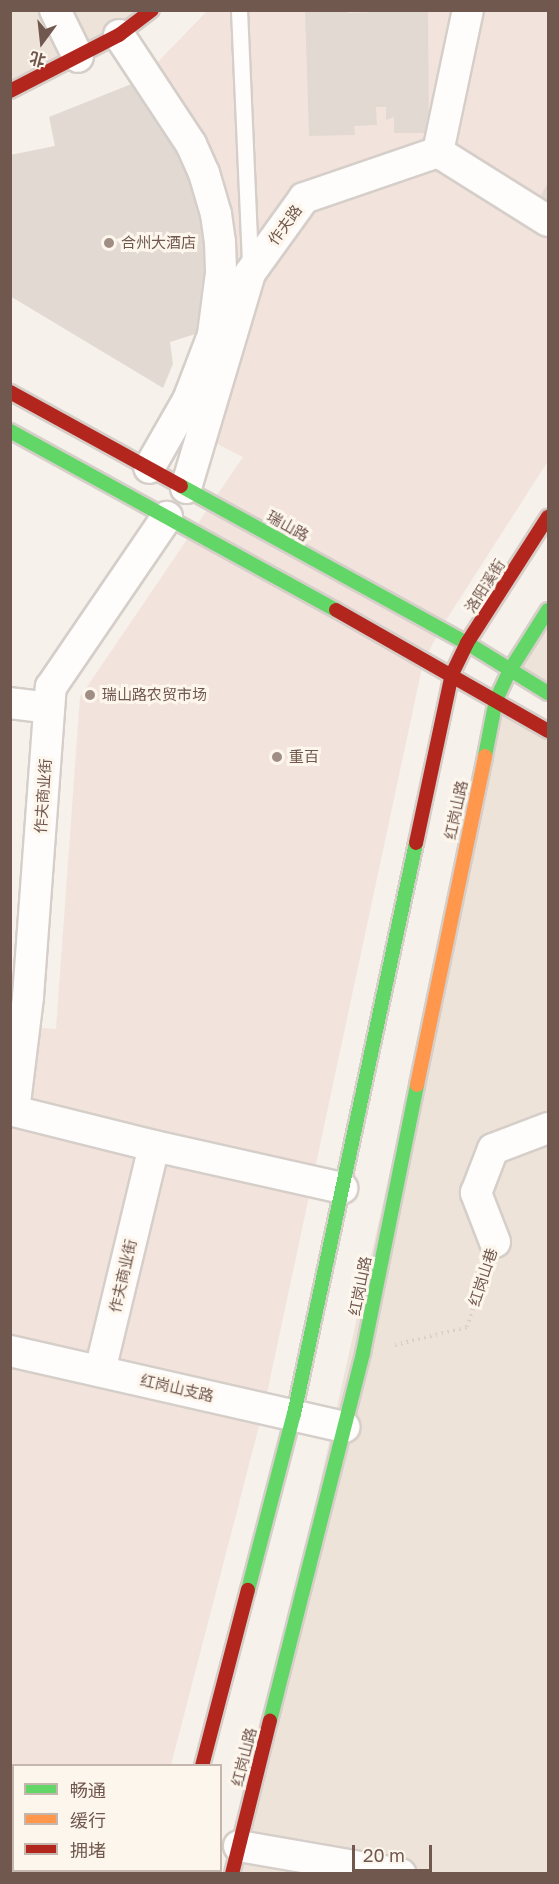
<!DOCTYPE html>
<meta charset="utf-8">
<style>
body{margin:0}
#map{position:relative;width:559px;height:1884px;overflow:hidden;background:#f6f1eb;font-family:"Golos Text","Noto Sans SC",sans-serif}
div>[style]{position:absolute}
.residential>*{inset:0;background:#eee3d9}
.commercial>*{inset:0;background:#f3e3dd}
.building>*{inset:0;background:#e2d9d3}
.path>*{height:4px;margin-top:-2px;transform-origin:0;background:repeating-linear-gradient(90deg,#d7d0cb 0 1.5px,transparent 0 6px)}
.roads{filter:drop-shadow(2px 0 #d5cec9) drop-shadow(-2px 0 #d5cec9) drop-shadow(0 2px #d5cec9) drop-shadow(0 -2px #d5cec9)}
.lane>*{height:15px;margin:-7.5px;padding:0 7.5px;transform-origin:7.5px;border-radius:7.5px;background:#fefdfc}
.street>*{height:30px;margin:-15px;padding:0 15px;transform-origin:15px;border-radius:15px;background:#fefdfc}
.fast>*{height:14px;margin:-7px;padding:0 7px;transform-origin:7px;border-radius:7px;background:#63d668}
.slow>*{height:14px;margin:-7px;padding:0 7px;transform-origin:7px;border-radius:7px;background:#ff974d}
.jam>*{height:14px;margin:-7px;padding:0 7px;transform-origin:7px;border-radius:7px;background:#b3261e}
.dots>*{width:16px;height:16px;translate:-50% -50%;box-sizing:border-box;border:3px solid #fdf6ed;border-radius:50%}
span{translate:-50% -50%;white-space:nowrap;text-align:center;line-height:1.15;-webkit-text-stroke:6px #fdf6ed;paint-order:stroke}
.street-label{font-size:15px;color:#71584e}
.poi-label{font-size:15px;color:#71584e}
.left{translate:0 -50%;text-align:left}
.frame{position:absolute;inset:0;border:12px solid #71584e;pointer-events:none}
.legend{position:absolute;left:12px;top:1764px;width:210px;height:108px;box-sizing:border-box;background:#fdf6ed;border:2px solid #c5b7ad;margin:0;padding:8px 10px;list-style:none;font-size:18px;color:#71584e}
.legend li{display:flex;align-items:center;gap:12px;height:30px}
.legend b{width:30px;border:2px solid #c5b7ad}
.north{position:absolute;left:12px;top:12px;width:60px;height:60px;-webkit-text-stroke:4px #fdf6ed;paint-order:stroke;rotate:195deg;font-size:16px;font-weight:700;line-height:24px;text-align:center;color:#71584e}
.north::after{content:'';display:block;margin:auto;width:21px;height:27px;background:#71584e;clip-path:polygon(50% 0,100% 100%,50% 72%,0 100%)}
.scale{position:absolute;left:352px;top:1845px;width:80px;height:27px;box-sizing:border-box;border:3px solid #71584e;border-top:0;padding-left:8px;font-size:18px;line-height:21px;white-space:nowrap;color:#71584e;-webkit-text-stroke:4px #fdf6ed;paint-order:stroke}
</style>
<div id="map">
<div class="residential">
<i style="clip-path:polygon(11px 11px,152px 11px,11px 91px)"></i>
<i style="clip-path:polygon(548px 610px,548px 693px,510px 670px)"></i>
<i style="clip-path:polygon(496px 700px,548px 731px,548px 1873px,232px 1874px)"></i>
</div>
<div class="commercial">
<i style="clip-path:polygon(207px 11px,548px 11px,548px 461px,441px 628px,423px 663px,264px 1407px,171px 1765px,14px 1766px,14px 1870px,144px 1871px,143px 1873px,11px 1873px,10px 1026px,56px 1029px,80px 697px,243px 457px,194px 432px,234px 282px,225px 191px,203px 145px,155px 65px)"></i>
</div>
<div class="building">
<i style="clip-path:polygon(312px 10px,348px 10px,348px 13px,428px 10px,429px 133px,394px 133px,394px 117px,386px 120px,386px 107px,376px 107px,377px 125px,354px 126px,355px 135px,309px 136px,305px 12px)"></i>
<i style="clip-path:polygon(134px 83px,172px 131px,205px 213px,211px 272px,205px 331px,170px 342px,173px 364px,163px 388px,10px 296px,10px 155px,55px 146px,49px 117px)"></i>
<i style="clip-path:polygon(548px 183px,548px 213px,535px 205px)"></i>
</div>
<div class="path">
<i style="left:395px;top:1345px;width:74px;rotate:-14deg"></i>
<i style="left:467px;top:1327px;width:62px;rotate:-72.1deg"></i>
</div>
<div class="roads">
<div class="lane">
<i style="left:239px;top:10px;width:257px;rotate:87.5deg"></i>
</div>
<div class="street">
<i style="left:55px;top:10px;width:52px;rotate:63.9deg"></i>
<i style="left:119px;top:35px;width:131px;rotate:56.6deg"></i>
<i style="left:191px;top:144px;width:32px;rotate:66deg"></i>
<i style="left:204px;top:173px;width:43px;rotate:73.7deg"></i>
<i style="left:216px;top:214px;width:28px;rotate:82deg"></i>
<i style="left:220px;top:242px;width:31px;rotate:88deg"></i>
<i style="left:221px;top:273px;width:63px;rotate:97.4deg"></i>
<i style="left:213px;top:335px;width:70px;rotate:111deg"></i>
<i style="left:188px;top:400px;width:78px;rotate:119.8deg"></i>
<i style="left:438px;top:152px;width:130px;rotate:32.1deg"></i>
<i style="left:186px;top:488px;width:224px;rotate:-73.4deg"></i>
<i style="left:250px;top:273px;width:92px;rotate:-54.2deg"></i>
<i style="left:304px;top:198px;width:142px;rotate:-18.9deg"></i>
<i style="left:438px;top:152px;width:145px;rotate:-78.1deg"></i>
<i style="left:10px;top:703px;width:39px;rotate:7deg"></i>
<i style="left:154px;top:1146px;width:193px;rotate:12.6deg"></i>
<i style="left:495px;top:1242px;width:53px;rotate:-111.2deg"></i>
<i style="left:476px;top:1193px;width:47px;rotate:-68.9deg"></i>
<i style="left:493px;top:1149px;width:59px;rotate:-20.9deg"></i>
<i style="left:10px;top:1351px;width:343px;rotate:12.8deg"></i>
<i style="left:100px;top:1371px;width:231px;rotate:-76.5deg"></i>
<i style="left:154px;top:1146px;width:144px;rotate:-166deg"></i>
<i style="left:14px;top:1111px;width:115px;rotate:-83deg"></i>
<i style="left:28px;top:997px;width:311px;rotate:-85.8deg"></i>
<i style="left:51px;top:687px;width:206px;rotate:-55.7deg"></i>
<i style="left:239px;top:1846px;width:164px;rotate:9.8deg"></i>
</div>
<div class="fast">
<i style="left:10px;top:431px;width:372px;rotate:28.8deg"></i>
<i style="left:181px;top:486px;width:326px;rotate:28.8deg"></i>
<i style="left:467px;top:643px;width:95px;rotate:31.7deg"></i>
<i style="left:485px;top:756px;width:57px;rotate:-78.9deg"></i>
<i style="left:496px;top:700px;width:33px;rotate:-65deg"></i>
<i style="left:510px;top:670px;width:71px;rotate:-57.7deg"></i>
<i style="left:248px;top:1590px;width:182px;rotate:-75.4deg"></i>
<i style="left:294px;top:1414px;width:584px;rotate:-77.94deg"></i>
<i style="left:270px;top:1721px;width:380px;rotate:-75.8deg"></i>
<i style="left:363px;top:1353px;width:273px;rotate:-78.6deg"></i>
<i style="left:174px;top:1874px;width:4px;rotate:-76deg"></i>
</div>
<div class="slow">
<i style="left:417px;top:1085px;width:336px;rotate:-78.3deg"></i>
</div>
<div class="jam">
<i style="left:10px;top:91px;width:123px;rotate:-27.2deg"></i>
<i style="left:119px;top:35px;width:41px;rotate:-37.1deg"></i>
<i style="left:10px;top:392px;width:195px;rotate:28.8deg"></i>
<i style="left:336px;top:610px;width:244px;rotate:29.7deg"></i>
<i style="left:416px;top:843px;width:173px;rotate:-78deg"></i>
<i style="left:452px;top:674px;width:34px;rotate:-64deg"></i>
<i style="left:467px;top:643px;width:150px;rotate:-57.3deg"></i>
<i style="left:202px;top:1766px;width:182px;rotate:-75.4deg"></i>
<i style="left:232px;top:1874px;width:158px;rotate:-76.1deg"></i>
</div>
</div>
<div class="dots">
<i style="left:109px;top:243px;background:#a08e85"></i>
<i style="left:90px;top:695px;background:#a08e85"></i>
<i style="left:277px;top:757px;background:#a08e85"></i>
</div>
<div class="street-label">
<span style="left:285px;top:225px;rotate:-54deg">作夫路</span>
<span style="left:288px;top:526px;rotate:29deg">瑞山路</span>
<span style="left:485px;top:586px;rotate:-57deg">洛阳溪街</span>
<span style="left:43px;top:796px;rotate:-86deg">作夫商业街</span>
<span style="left:456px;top:810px;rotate:-78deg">红岗山路</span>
<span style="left:123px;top:1276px;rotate:-77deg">作夫商业街</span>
<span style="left:483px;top:1277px;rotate:-72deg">红岗山巷</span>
<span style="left:360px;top:1286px;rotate:-79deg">红岗山路</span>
<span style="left:177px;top:1388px;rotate:13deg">红岗山支路</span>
<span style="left:244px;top:1757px;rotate:-76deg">红岗山路</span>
</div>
<div class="poi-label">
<span class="left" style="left:121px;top:243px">合州大酒店</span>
<span class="left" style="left:102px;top:695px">瑞山路农贸市场</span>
<span class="left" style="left:289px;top:757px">重百</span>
</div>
<div class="frame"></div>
<ul class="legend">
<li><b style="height:8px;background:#63d668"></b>畅通</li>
<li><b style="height:8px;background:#ff974d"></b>缓行</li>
<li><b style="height:8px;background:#b3261e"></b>拥堵</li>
</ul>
<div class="north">北</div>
<div class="scale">20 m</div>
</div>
